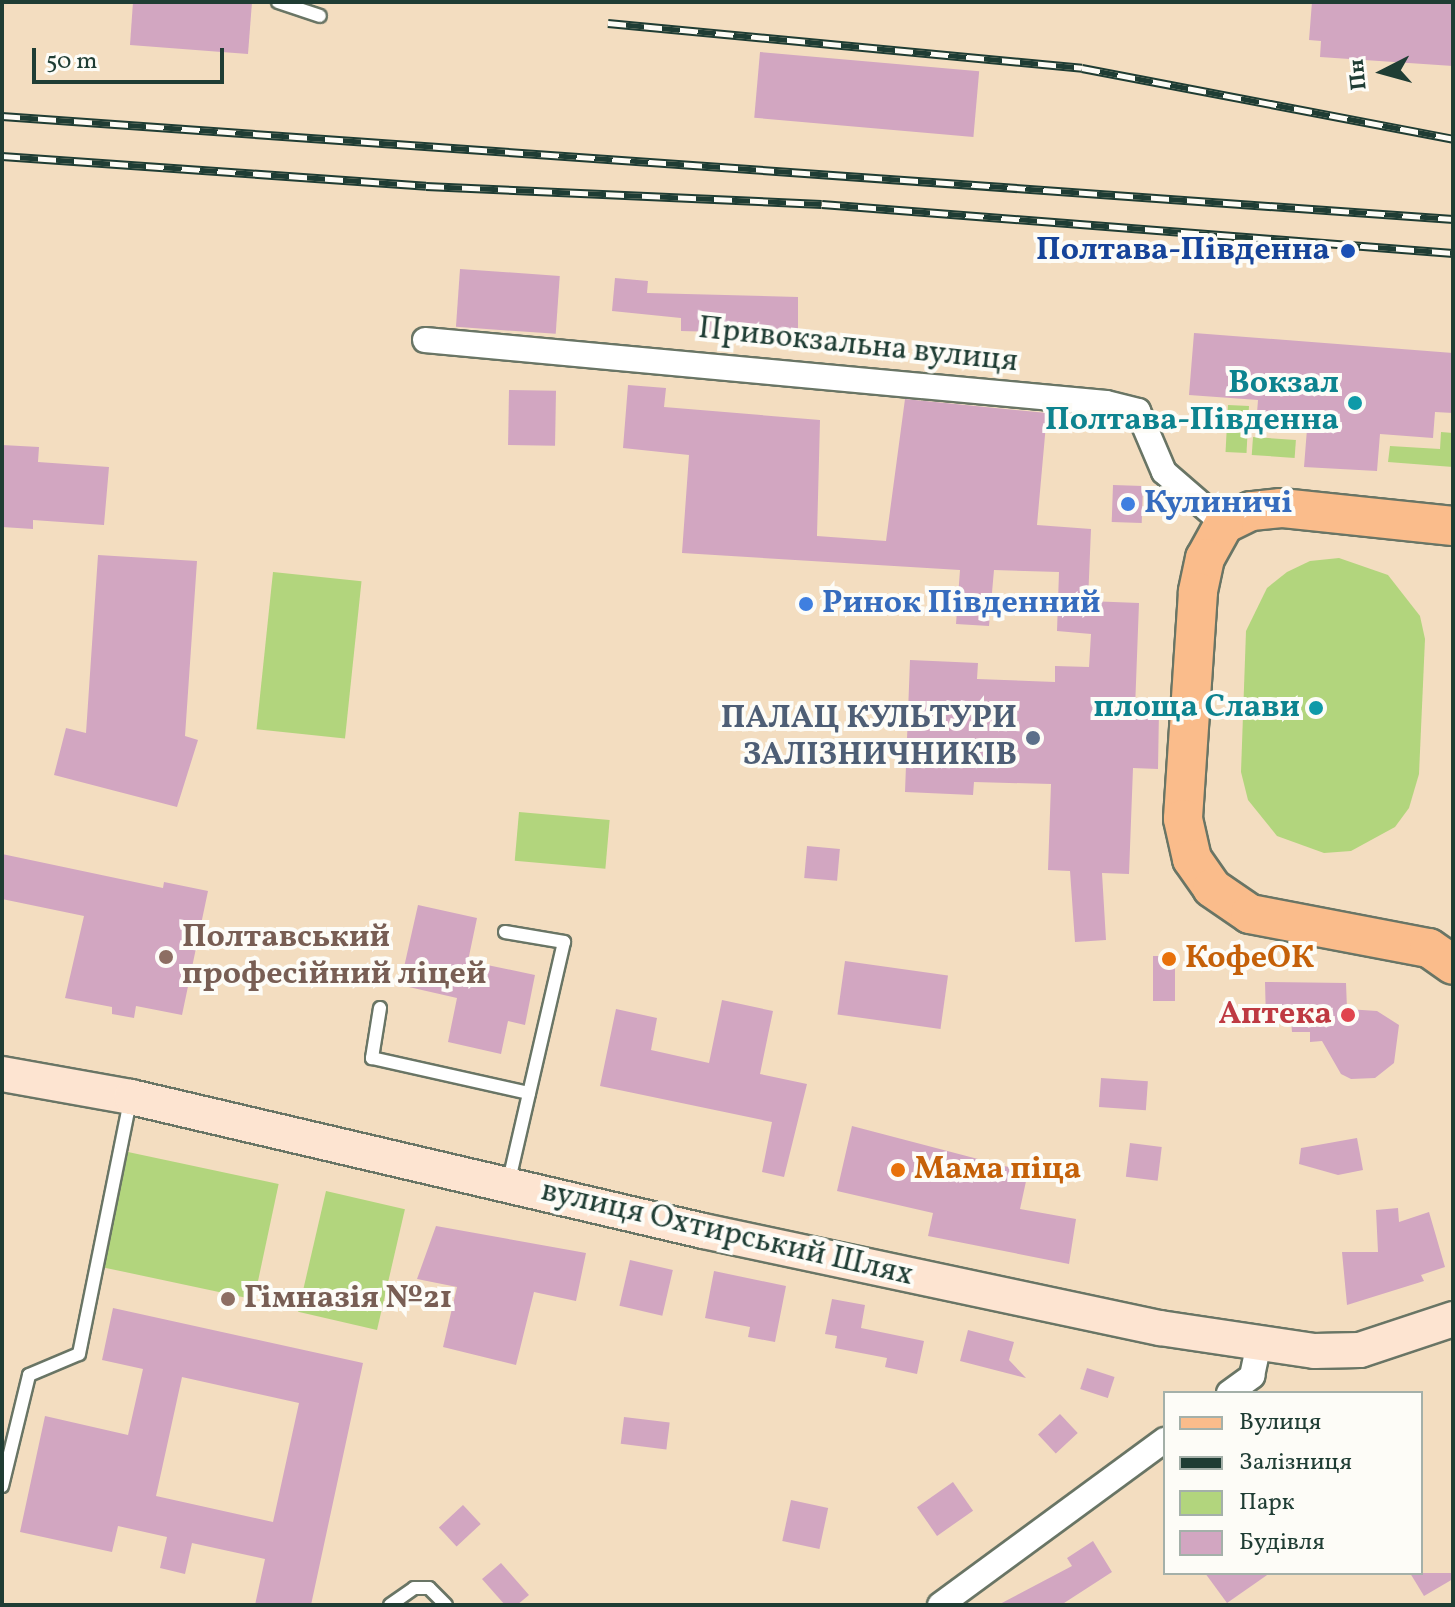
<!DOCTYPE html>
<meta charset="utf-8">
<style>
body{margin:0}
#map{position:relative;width:1455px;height:1607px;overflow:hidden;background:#f3ddc0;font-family:Vollkorn,serif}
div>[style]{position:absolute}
.green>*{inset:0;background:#b2d57d;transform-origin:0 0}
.building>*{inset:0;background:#d2a6c1;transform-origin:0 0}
.roads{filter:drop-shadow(2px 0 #697565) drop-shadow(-2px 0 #697565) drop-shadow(0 2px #697565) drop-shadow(0 -2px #697565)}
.service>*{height:12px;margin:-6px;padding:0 6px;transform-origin:6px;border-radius:6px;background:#fff}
.minor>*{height:24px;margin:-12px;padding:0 12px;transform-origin:12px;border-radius:12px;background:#fff}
.secondary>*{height:34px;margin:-17px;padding:0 17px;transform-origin:17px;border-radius:17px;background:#fde4d1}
.primary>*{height:38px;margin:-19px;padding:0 19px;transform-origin:19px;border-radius:19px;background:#fabc8b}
.rail>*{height:9px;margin-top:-4.5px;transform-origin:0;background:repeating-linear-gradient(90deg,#fdfcf7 0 18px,#1f3d34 0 36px);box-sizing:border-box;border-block:2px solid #1f3d34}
.dots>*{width:22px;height:22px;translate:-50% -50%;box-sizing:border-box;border:4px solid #fdfcf7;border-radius:50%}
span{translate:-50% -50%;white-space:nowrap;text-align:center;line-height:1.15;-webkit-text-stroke:8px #fdfcf7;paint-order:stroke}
.transit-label{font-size:32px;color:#164399;font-weight:700}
.right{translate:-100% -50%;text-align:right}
.street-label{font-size:32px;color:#1f3d34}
.culture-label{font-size:32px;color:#0d838f;font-weight:700}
.shop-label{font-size:32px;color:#366cbe;font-weight:700}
.left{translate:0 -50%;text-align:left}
.service-label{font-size:32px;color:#4e5e75;font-weight:700}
.education-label{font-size:32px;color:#785e54;font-weight:700}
.food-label{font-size:32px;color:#c56008;font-weight:700}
.health-label{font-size:32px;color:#be3a42;font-weight:700}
.frame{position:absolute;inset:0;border:4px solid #1f3d34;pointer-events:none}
.legend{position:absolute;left:1163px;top:1391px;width:260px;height:184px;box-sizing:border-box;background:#fdfcf7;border:2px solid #a4b0a9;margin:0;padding:10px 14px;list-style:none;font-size:24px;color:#1f3d34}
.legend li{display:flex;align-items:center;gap:16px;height:40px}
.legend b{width:40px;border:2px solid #a4b0a9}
.north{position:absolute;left:1343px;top:32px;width:80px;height:80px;-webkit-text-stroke:6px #fdfcf7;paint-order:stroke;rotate:264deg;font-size:22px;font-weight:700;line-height:32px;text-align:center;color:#1f3d34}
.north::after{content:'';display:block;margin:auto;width:28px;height:36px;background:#1f3d34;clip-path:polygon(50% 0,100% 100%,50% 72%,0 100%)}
.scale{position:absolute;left:32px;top:48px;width:192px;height:36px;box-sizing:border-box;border:4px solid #1f3d34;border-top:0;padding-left:10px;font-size:24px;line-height:28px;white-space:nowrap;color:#1f3d34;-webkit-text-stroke:6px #fdfcf7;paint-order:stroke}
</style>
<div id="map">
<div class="green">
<i style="left:1228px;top:405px;width:21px;height:47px;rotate:3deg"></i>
<i style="clip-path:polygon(1441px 432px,1453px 433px,1453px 467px,1388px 462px,1390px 446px,1440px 449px)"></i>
<i style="left:1253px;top:437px;width:43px;height:18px;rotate:4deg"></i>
<i style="clip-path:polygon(1339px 558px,1388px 575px,1420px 616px,1425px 639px,1419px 774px,1409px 808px,1395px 827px,1351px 851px,1324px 853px,1277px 836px,1248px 800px,1241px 772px,1246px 631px,1267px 588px,1287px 572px,1310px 561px)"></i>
<i style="left:273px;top:572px;width:89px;height:158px;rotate:6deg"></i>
<i style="left:519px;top:812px;width:91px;height:49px;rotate:5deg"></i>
<i style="left:128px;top:1152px;width:154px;height:118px;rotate:12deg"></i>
<i style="left:326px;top:1191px;width:81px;height:124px;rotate:13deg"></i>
</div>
<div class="building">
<i style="clip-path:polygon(133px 2px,252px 2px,248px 54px,130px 45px)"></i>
<i style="clip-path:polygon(1312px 2px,1453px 2px,1453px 66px,1320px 57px,1321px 41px,1309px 40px)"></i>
<i style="left:760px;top:52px;width:220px;height:66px;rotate:5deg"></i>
<i style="left:460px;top:269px;width:100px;height:58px;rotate:4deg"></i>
<i style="clip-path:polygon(615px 278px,648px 281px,647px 293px,798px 297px,798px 334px,681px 331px,681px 318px,612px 311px)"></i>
<i style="clip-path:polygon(1194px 333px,1453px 353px,1453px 413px,1435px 412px,1433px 438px,1380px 434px,1377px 471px,1304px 467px,1307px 429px,1256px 426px,1258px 400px,1189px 395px)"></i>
<i style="clip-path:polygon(628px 385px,666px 388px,664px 407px,820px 420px,817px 536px,886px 541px,905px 399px,1047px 413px,1037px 525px,1091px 529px,1088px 601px,1139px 603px,1135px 709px,1159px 710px,1158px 769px,1133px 768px,1129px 874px,1102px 873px,1106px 940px,1075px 942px,1070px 871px,1048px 870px,1051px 784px,974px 782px,973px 795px,905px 792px,910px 660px,978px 663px,977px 679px,1055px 682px,1055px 666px,1089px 667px,1091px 634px,1057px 631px,1059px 572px,994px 570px,989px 626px,956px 624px,960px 570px,682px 553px,689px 455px,623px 448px)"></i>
<i style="left:509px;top:390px;width:47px;height:55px;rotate:1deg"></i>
<i style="clip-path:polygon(2px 445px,39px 447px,38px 462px,109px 467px,104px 525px,33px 520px,33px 529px,2px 527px)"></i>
<i style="left:1113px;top:485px;width:30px;height:37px;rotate:2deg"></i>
<i style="clip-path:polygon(98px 555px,197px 561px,185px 736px,198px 740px,177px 807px,54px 775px,66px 728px,86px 733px)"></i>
<i style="left:807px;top:846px;width:33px;height:32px;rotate:5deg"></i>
<i style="clip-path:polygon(2px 854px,163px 888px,164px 882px,208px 891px,182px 1015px,136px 1006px,134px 1018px,112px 1014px,112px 1007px,65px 998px,84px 916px,2px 899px)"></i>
<i style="clip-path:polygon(418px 905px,477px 918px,468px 961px,535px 975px,525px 1025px,508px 1021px,501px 1054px,448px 1042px,457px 998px,400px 985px)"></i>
<i style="left:1153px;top:956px;width:22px;height:45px"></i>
<i style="left:845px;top:961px;width:104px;height:54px;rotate:8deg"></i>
<i style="clip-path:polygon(1265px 982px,1346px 983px,1347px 1009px,1377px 1011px,1399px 1025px,1394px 1063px,1375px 1078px,1351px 1079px,1341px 1074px,1322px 1041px,1310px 1042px,1310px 1032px,1292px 1032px,1291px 1021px,1266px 1021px)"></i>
<i style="clip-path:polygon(722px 1000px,773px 1011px,760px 1074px,807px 1084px,784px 1177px,762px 1172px,772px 1122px,600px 1086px,616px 1009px,657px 1018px,651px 1050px,709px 1063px)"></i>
<i style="left:1101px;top:1078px;width:47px;height:29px;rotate:4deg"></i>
<i style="clip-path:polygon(852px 1126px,1028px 1172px,1020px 1209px,1076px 1219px,1069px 1264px,928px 1236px,933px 1213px,837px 1191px)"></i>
<i style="clip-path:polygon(1357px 1138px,1363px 1170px,1338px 1175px,1299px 1164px,1301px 1148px)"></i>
<i style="left:1130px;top:1143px;width:32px;height:34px;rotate:7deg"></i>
<i style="clip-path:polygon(1398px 1208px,1399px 1222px,1429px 1212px,1445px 1267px,1421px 1275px,1424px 1281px,1347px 1305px,1342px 1252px,1378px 1252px,1376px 1210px)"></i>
<i style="clip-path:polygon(436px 1226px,586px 1253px,576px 1301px,534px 1292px,516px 1365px,443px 1347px,457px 1287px,417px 1279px)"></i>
<i style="left:630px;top:1260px;width:44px;height:47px;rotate:13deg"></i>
<i style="clip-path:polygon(714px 1271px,786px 1286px,775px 1342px,748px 1337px,750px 1327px,705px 1318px)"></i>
<i style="clip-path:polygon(832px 1299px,865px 1305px,861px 1328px,924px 1341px,917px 1374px,885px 1367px,887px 1358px,835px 1348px,837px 1336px,825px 1334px)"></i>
<i style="clip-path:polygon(evenodd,113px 1308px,363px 1363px,311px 1605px,255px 1605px,265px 1559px,192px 1543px,185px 1574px,160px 1568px,167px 1537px,118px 1526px,112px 1552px,20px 1532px,45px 1416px,128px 1435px,143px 1369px,102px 1360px,113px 1308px,182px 1377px,299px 1403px,273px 1522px,156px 1496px,182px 1377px)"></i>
<i style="clip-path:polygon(968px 1330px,1014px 1342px,1009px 1360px,1026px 1378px,960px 1361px)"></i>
<i style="left:1087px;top:1368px;width:29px;height:22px;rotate:18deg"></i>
<i style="left:1060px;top:1414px;width:26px;height:30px;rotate:47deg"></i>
<i style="left:624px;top:1417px;width:46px;height:27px;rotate:7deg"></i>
<i style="left:953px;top:1482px;width:35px;height:44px;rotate:55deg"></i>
<i style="left:791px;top:1500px;width:38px;height:42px;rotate:12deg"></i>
<i style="left:463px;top:1505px;width:26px;height:33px;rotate:47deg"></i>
<i style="clip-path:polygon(1093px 1541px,1112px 1572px,1061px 1605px,998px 1605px,1072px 1566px,1067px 1558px)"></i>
<i style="clip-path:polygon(501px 1563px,529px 1595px,517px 1605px,505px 1605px,482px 1579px)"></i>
<i style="clip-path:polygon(1205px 1573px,1270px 1573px,1227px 1603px)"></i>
<i style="clip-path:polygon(1410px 1573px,1453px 1573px,1453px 1579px,1424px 1596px)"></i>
</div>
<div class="roads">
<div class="service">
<i style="left:278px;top:2px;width:44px;rotate:18.4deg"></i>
<i style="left:505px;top:932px;width:60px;rotate:9.6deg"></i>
<i style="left:564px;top:942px;width:248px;rotate:103deg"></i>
<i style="left:380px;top:1008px;width:51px;rotate:99.1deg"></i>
<i style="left:372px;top:1058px;width:161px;rotate:12.6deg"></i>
<i style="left:2px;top:1486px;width:114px;rotate:-76.3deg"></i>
<i style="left:29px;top:1375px;width:54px;rotate:-22.8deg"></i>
<i style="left:79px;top:1354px;width:259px;rotate:-78.6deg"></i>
<i style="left:390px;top:1605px;width:29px;rotate:-35deg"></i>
<i style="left:414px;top:1588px;width:15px"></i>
<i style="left:429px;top:1588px;width:24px;rotate:45deg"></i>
</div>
<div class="minor">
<i style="left:425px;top:340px;width:684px;rotate:5.29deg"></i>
<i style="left:1106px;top:403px;width:33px;rotate:14deg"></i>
<i style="left:1138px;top:411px;width:66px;rotate:66.9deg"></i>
<i style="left:1164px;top:472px;width:79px;rotate:40.9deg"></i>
<i style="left:1229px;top:1393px;width:29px;rotate:-36deg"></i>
<i style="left:1252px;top:1376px;width:34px;rotate:-78deg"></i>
<i style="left:940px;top:1605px;width:279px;rotate:-36.3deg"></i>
</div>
<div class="secondary">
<i style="left:2px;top:1074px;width:131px;rotate:10.1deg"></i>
<i style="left:131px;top:1097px;width:587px;rotate:13.18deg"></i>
<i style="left:703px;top:1231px;width:467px;rotate:12deg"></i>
<i style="left:1160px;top:1328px;width:156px;rotate:8.5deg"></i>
<i style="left:1314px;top:1351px;width:46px;rotate:-1.2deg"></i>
<i style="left:1360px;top:1350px;width:98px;rotate:-18.4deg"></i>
</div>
<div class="primary">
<i style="left:1453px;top:526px;width:173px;rotate:-174deg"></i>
<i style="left:1281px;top:508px;width:30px;rotate:174deg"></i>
<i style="left:1251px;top:511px;width:30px;rotate:154deg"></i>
<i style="left:1224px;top:524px;width:39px;rotate:119deg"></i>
<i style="left:1205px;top:558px;width:35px;rotate:102deg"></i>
<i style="left:1198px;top:592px;width:227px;rotate:93.8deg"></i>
<i style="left:1183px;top:819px;width:41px;rotate:77.3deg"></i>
<i style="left:1192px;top:859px;width:35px;rotate:55deg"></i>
<i style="left:1212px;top:888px;width:46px;rotate:34.4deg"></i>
<i style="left:1250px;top:914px;width:182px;rotate:10.8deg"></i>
<i style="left:1429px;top:948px;width:29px;rotate:35deg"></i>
</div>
</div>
<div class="rail">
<i style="left:608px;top:23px;width:476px;rotate:5.4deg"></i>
<i style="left:1082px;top:68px;width:378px;rotate:10.8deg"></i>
<i style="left:2px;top:116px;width:1455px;rotate:4.06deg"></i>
<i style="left:2px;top:156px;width:425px;rotate:4deg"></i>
<i style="left:426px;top:186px;width:396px;rotate:2.6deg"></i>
<i style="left:822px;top:204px;width:633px;rotate:4.44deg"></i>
</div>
<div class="dots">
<i style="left:1348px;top:251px;background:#1a4fb4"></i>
<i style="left:1355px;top:403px;background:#0f9aa8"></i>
<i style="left:1128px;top:504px;background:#3f7fe0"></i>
<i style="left:806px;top:604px;background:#3f7fe0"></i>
<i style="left:1316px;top:708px;background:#0f9aa8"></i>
<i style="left:1033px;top:738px;background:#5c6f8a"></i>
<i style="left:166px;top:957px;background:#8d6e63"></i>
<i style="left:1169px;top:959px;background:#e8710a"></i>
<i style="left:1348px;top:1015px;background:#e0444e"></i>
<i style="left:898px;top:1170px;background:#e8710a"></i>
<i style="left:228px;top:1299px;background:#8d6e63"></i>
</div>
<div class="transit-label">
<span class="right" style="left:1330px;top:251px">Полтава-Південна</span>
</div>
<div class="street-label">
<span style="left:858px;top:346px;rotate:6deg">Привокзальна вулиця</span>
<span style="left:727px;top:1234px;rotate:13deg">вулиця Охтирський Шлях</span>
</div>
<div class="culture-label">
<span class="right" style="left:1339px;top:403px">Вокзал<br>Полтава-Південна</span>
<span class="right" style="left:1300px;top:708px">площа Слави</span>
</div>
<div class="shop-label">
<span class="left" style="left:1144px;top:504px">Кулиничі</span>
<span class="left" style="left:822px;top:604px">Ринок Південний</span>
</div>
<div class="service-label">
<span class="right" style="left:1017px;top:738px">ПАЛАЦ КУЛЬТУРИ<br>ЗАЛIЗНИЧНИКIВ</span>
</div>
<div class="education-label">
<span class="left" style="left:182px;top:957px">Полтавський<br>професійний ліцей</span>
<span class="left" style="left:244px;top:1299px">Гімназія №21</span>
</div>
<div class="food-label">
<span class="left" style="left:1185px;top:959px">КофеОК</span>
<span class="left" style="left:914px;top:1170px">Мама піца</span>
</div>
<div class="health-label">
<span class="right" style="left:1332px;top:1015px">Аптека</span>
</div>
<div class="frame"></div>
<ul class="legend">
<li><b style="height:10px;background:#fabc8b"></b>Вулиця</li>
<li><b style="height:10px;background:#1f3d34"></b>Залізниця</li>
<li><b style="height:22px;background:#b2d57d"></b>Парк</li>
<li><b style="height:22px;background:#d2a6c1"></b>Будівля</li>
</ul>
<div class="north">Пн</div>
<div class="scale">50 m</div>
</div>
